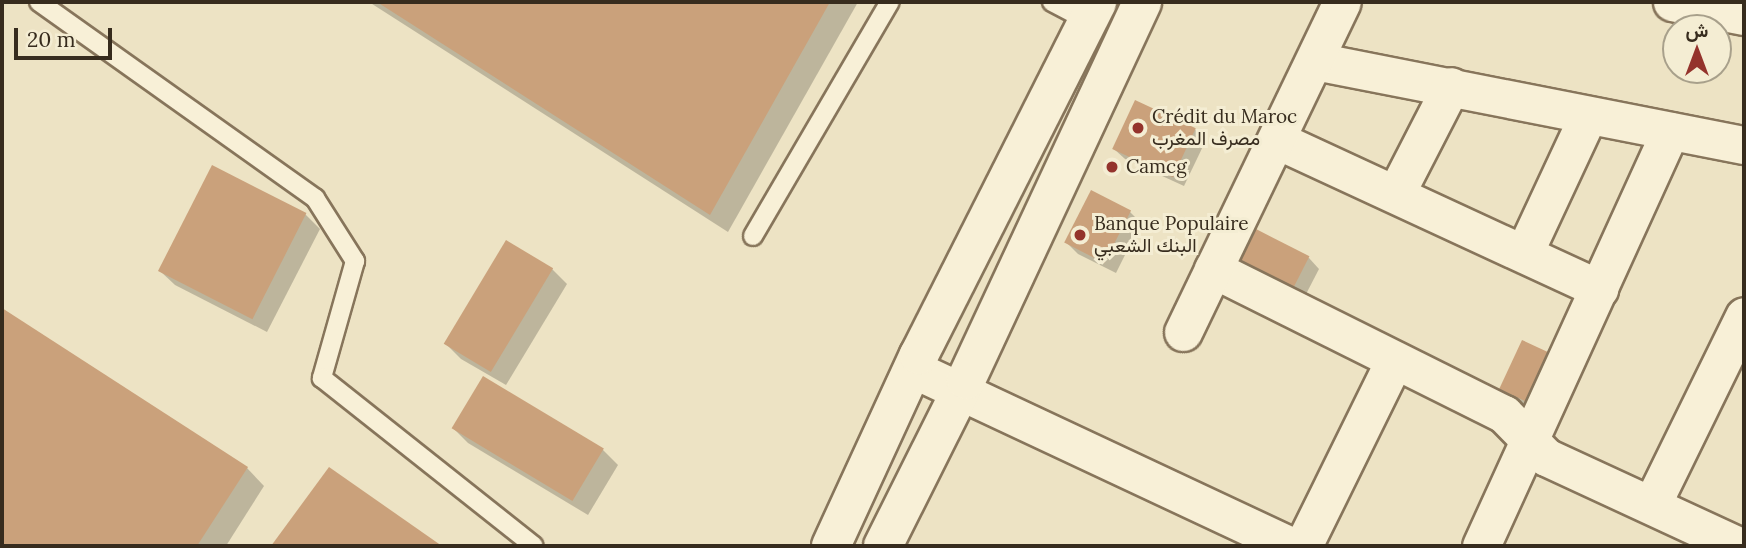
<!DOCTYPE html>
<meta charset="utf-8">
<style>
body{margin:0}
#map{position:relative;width:1746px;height:548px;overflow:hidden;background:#ede3c4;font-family:Lora,Vazirmatn,serif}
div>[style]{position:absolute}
.shadow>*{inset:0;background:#0003}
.building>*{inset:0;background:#caa17b;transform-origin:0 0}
.roads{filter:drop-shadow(2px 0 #87755b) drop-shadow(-2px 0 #87755b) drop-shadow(0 2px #87755b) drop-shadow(0 -2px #87755b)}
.service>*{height:18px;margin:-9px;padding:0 9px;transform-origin:9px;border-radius:9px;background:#f8f0d7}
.minor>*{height:37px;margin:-18.5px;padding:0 18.5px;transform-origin:18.5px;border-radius:18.5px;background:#f8f0d7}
.tertiary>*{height:38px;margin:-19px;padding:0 19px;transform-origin:19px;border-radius:19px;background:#f8f0d7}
.dots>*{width:19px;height:19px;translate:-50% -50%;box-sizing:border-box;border:4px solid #f4edd3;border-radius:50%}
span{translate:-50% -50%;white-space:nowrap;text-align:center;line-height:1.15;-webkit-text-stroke:6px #f4edd3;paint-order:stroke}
.poi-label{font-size:19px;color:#372c1e}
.left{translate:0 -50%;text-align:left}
.frame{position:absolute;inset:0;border:4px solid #372c1e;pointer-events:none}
.north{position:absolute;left:1662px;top:14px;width:70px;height:70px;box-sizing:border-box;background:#f4edd3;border:2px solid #a8a08b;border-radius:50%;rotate:0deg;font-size:19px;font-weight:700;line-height:28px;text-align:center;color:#372c1e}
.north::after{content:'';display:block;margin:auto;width:24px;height:32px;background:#94332c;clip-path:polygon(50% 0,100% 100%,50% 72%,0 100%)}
.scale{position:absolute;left:14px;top:28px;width:98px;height:32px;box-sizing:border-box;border:4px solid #372c1e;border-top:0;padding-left:9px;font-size:21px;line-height:24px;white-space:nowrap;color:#372c1e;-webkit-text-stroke:5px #f4edd3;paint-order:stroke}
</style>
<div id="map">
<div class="shadow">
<i style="clip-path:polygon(369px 2px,858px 2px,728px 232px)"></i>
<i style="clip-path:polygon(1195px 129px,1206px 140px,1184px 186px,1125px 159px,1114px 149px)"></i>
<i style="clip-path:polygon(1092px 193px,1130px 212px,1141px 223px,1116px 273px,1078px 254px,1067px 243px)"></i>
<i style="clip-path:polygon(305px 214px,320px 229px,267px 332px,175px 285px,159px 270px)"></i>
<i style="clip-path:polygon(1309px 258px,1319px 269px,1304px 298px,1253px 272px,1242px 261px)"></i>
<i style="clip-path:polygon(552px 269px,567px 284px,506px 385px,461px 359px,446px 344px)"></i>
<i style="clip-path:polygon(2px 310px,247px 468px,264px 486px,226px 546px,2px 546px)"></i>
<i style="clip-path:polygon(1523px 342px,1542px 413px,1512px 399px,1501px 388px)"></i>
<i style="clip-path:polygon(453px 428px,603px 450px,618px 465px,588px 515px,468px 443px)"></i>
<i style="clip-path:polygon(330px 469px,439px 546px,273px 546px)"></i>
</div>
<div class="building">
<i style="clip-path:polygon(377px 2px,830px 2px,710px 215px)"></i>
<i style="left:1135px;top:100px;width:67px;height:54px;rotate:25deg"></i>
<i style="left:212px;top:165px;width:106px;height:119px;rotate:27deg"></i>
<i style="left:1091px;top:190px;width:45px;height:59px;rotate:27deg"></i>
<i style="left:1256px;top:229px;width:60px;height:36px;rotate:27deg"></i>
<i style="left:506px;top:240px;width:55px;height:121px;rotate:31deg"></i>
<i style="clip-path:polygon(2px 308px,248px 467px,197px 546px,2px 546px)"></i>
<i style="left:1522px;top:340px;width:35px;height:54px;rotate:25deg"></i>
<i style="left:483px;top:376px;width:141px;height:61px;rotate:31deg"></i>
<i style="clip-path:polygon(329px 467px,442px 546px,271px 546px)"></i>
</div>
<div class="roads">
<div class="service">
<i style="left:39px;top:2px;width:339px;rotate:35.4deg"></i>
<i style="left:315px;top:198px;width:75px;rotate:57.6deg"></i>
<i style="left:355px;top:261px;width:122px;rotate:105.8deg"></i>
<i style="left:322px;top:378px;width:270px;rotate:38.4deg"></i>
<i style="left:1052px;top:2px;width:45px;rotate:27.7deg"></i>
<i style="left:753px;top:236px;width:271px;rotate:-59.7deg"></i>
</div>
<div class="minor">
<i style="left:1672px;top:2px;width:73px;rotate:11deg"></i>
<i style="left:1315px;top:61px;width:437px;rotate:11.1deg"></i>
<i style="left:1277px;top:140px;width:355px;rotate:24.8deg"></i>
<i style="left:1396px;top:193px;width:120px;rotate:-62.8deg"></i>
<i style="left:1524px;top:253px;width:151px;rotate:-65deg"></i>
<i style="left:1213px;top:269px;width:325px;rotate:26.5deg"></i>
<i style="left:1504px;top:414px;width:60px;rotate:45.7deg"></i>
<i style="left:1546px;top:457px;width:213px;rotate:24.8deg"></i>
<i style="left:1183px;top:332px;width:366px;rotate:-64.3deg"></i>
<i style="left:913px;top:369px;width:416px;rotate:25.1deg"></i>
<i style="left:1652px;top:504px;width:209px;rotate:-63.9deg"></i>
<i style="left:1303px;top:546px;width:206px;rotate:-63.8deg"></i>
<i style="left:1481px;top:546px;width:456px;rotate:-65.5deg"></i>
</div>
<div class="tertiary">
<i style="left:831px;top:546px;width:210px;rotate:-65.3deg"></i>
<i style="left:919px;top:355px;width:395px;rotate:-63.2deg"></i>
<i style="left:883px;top:546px;width:186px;rotate:-63.4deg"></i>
<i style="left:966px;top:380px;width:417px;rotate:-65deg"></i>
</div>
</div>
<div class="dots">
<i style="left:1138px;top:128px;background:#94332c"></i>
<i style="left:1112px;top:167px;background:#94332c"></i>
<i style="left:1080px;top:235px;background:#94332c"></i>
</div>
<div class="poi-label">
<span class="left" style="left:1152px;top:128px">Crédit du Maroc<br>مصرف المغرب</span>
<span class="left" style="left:1126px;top:167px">Camcg</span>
<span class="left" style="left:1094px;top:235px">Banque Populaire<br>البنك الشعبي</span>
</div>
<div class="frame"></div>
<div class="north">ش</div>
<div class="scale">20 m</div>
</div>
